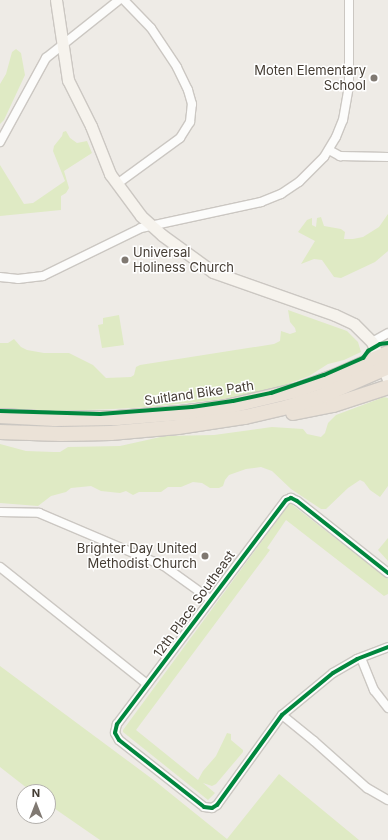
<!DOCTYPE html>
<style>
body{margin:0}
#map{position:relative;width:388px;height:840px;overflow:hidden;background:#eeebe6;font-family:Inter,sans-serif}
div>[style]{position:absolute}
.green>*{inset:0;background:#dfeac4}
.roads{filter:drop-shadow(1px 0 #cbc7c2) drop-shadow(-1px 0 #cbc7c2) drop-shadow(0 1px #cbc7c2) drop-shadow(0 -1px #cbc7c2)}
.street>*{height:8px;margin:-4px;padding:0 4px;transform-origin:4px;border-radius:4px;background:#fcfcfb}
.secondary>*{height:11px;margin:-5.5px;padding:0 5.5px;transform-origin:5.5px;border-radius:5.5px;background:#f6f3ed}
.highway>*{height:14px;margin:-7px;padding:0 7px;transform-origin:7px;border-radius:7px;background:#ebe2d7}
.cycleway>*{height:4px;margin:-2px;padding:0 2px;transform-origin:2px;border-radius:2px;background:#00873e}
.dots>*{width:11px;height:11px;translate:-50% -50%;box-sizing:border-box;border:2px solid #fff;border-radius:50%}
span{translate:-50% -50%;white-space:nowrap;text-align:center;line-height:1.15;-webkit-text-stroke:3px #fff;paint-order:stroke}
.poi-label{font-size:13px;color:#443c33}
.right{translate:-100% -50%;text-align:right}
.left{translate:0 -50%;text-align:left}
.street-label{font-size:13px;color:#443c33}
.north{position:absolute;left:16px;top:784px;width:40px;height:40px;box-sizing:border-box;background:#fff;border:1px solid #b4b1ad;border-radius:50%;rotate:0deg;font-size:11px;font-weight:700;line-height:16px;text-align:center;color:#443c33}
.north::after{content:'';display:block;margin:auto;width:14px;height:18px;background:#807972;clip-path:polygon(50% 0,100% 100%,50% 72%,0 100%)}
</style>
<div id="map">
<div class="green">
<i style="clip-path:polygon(16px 49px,21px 53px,25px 75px,4px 120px,0 124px,0 84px,6px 74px,12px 52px)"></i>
<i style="clip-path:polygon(66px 131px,70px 138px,77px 143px,87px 141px,92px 153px,64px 171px,69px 188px,66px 193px,61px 196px,61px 210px,0 216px,0 165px,24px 204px,33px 203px,65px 181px,53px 151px,54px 146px,62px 136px,63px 132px)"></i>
<i style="clip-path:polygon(388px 214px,388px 251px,375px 262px,341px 278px,334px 277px,322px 260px,314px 259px,301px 264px,315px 241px,298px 232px,307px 220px,312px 218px,312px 225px,316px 227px,317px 218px,321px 217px,324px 226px,341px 229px,345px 232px,344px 239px,353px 239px,363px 237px,379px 227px)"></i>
<i style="clip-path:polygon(288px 310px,347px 331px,358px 342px,361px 352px,344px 360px,328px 364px,309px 376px,280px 387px,233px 398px,150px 407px,113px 409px,56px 411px,0 408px,0 343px,8px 343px,14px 339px,21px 347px,27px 350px,44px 353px,69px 353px,93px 365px,106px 378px,131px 377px,134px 375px,136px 367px,140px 365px,274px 344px,280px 341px,281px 331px,290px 334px,296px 332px,295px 328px,290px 322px)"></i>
<i style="clip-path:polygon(119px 315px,124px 345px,102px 348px,98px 325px,103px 324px,103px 318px)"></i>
<i style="clip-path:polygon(384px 397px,388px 398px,388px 486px,380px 497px,370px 490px,364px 482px,360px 480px,348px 488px,326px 509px,321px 509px,291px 489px,272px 471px,261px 467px,246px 469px,229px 475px,225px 480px,223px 486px,219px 488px,210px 488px,202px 483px,193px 482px,181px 487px,168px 487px,161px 492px,139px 492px,133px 495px,126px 491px,120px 493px,101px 491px,91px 486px,71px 488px,66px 492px,51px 496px,38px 506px,0 503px,0 444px,26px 451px,54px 452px,60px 452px,68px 447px,120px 446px,165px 436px,214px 435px,272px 427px,303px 429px,307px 434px,321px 437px,325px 433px,328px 423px,336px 415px)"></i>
<i style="clip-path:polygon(290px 503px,388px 579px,388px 594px,384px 596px,286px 520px,267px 548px,270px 550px,136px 730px,198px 780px,203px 771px,216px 756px,227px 733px,231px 734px,231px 740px,243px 750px,243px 752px,216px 784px,212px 786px,203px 783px,215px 793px,208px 800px,123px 732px,123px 730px)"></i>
<i style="clip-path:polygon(388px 538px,388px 561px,378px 550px)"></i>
<i style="clip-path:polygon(0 666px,155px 781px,227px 839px,279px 774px,359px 840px,100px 840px,48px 804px,48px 792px,32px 792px,0 767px)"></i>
</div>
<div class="roads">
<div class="street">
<i style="left:0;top:142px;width:96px;rotate:-61.3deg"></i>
<i style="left:46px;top:58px;width:93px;rotate:-38.5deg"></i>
<i style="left:329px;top:150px;width:13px;rotate:29deg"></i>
<i style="left:340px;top:156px;width:48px;rotate:1.2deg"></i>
<i style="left:117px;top:184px;width:78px;rotate:-36.1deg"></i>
<i style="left:180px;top:138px;width:19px;rotate:-58deg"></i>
<i style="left:190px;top:122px;width:18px;rotate:-84deg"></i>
<i style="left:192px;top:104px;width:15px;rotate:-106deg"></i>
<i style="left:188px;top:90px;width:25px;rotate:-116deg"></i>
<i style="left:177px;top:67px;width:47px;rotate:-123.7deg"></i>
<i style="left:151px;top:28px;width:39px;rotate:-134deg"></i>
<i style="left:0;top:277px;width:18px;rotate:6deg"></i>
<i style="left:18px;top:279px;width:25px;rotate:-7deg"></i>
<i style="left:43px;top:276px;width:109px;rotate:-26.1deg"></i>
<i style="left:141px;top:228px;width:123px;rotate:-12.2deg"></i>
<i style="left:261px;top:202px;width:22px;rotate:-22deg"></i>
<i style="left:281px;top:194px;width:22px;rotate:-34deg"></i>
<i style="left:299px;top:182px;width:35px;rotate:-45deg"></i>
<i style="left:324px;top:157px;width:23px;rotate:-59deg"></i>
<i style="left:336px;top:137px;width:18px;rotate:-68deg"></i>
<i style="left:343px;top:120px;width:36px;rotate:-80deg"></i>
<i style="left:349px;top:85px;width:85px;rotate:-90deg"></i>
<i style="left:372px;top:342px;width:18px;rotate:-29deg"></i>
<i style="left:0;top:512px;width:39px;rotate:1deg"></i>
<i style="left:39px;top:513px;width:136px;rotate:23deg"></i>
<i style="left:164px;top:566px;width:57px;rotate:35.7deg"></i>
<i style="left:0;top:567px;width:188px;rotate:38.5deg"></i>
<i style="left:388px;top:573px;width:116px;rotate:-141.6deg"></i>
<i style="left:297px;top:501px;width:7px;rotate:-153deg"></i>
<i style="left:291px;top:498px;width:5px;rotate:158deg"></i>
<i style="left:286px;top:500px;width:281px;rotate:127deg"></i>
<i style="left:117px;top:724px;width:9px;rotate:103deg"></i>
<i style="left:115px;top:733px;width:8px;rotate:60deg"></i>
<i style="left:119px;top:740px;width:108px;rotate:38.2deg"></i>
<i style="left:204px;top:807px;width:8px;rotate:7deg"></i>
<i style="left:212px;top:808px;width:6px;rotate:-31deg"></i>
<i style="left:217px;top:805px;width:111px;rotate:-54.2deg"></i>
<i style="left:282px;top:715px;width:66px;rotate:-39.5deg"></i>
<i style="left:333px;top:673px;width:28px;rotate:-30deg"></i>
<i style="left:357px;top:659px;width:33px;rotate:-21deg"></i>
<i style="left:361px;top:658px;width:35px;rotate:68deg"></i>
<i style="left:374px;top:690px;width:23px;rotate:52deg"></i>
<i style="left:282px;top:715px;width:41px;rotate:39.1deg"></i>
<i style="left:314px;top:741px;width:71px;rotate:41.6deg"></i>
<i style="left:367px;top:788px;width:24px;rotate:30deg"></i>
</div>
<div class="secondary">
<i style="left:56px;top:0;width:81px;rotate:81.5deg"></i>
<i style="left:68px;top:80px;width:51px;rotate:63.4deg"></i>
<i style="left:91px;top:126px;width:52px;rotate:68.4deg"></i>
<i style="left:110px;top:174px;width:52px;rotate:53.6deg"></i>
<i style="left:141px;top:216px;width:28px;rotate:42deg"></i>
<i style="left:162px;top:235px;width:63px;rotate:36deg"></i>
<i style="left:213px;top:272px;width:129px;rotate:19.4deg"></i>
<i style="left:335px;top:315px;width:21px;rotate:25deg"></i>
<i style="left:354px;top:324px;width:25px;rotate:45deg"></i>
<i style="left:372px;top:342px;width:40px;rotate:66.6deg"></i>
</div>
<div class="highway">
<i style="left:293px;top:413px;width:41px;rotate:-11.3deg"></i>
<i style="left:333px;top:405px;width:58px;rotate:-18.1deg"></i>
<i style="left:0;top:416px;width:55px;rotate:3.1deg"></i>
<i style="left:55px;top:419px;width:62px;rotate:-0.9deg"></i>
<i style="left:117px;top:418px;width:63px;rotate:-4.5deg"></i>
<i style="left:180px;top:413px;width:46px;rotate:-7.4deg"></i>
<i style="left:226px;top:407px;width:74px;rotate:-13.3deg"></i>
<i style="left:298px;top:390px;width:40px;rotate:-20.2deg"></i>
<i style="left:336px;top:376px;width:57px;rotate:-23.9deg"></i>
<i style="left:0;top:432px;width:61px;rotate:1.9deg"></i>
<i style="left:61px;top:434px;width:50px;rotate:-1.1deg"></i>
<i style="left:111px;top:433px;width:67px;rotate:-5.1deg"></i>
<i style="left:178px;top:427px;width:68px;rotate:-8.5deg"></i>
<i style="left:245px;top:417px;width:44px;rotate:-13.1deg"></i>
<i style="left:288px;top:407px;width:38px;rotate:-18deg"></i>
<i style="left:324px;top:395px;width:70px;rotate:-23.6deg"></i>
</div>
</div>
<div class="cycleway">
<i style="left:0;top:411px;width:100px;rotate:1.7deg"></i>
<i style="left:100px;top:414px;width:92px;rotate:-4.4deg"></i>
<i style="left:192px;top:407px;width:41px;rotate:-8.3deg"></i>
<i style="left:233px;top:401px;width:39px;rotate:-12deg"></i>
<i style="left:271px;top:393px;width:56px;rotate:-18.8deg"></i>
<i style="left:324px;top:375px;width:43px;rotate:-23.6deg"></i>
<i style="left:363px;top:358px;width:9px;rotate:-54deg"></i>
<i style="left:368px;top:351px;width:14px;rotate:-30deg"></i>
<i style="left:380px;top:344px;width:8px;rotate:-7deg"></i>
<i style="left:388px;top:573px;width:116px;rotate:-141.6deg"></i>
<i style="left:297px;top:501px;width:7px;rotate:-153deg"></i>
<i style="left:291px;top:498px;width:5px;rotate:158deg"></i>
<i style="left:286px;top:500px;width:281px;rotate:127deg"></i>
<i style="left:117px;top:724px;width:9px;rotate:103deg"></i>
<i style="left:115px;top:733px;width:8px;rotate:60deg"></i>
<i style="left:119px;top:740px;width:108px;rotate:38.2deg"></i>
<i style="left:204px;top:807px;width:8px;rotate:7deg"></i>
<i style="left:212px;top:808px;width:6px;rotate:-31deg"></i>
<i style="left:217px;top:805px;width:111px;rotate:-54.2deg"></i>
<i style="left:282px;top:715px;width:66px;rotate:-39.5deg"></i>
<i style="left:333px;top:673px;width:28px;rotate:-30deg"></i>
<i style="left:357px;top:659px;width:33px;rotate:-21deg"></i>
</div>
<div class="dots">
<i style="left:374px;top:78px;background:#807972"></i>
<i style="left:125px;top:260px;background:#807972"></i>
<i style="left:205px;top:556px;background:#807972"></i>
</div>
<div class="poi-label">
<span class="right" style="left:366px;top:78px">Moten Elementary<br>School</span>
<span class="left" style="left:133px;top:260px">Universal<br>Holiness Church</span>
<span class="right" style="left:197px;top:556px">Brighter Day United<br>Methodist Church</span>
</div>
<div class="street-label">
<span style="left:199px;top:393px;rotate:-8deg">Suitland Bike Path</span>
<span style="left:194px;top:604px;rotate:-54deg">12th Place Southeast</span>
</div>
<div class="north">N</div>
</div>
